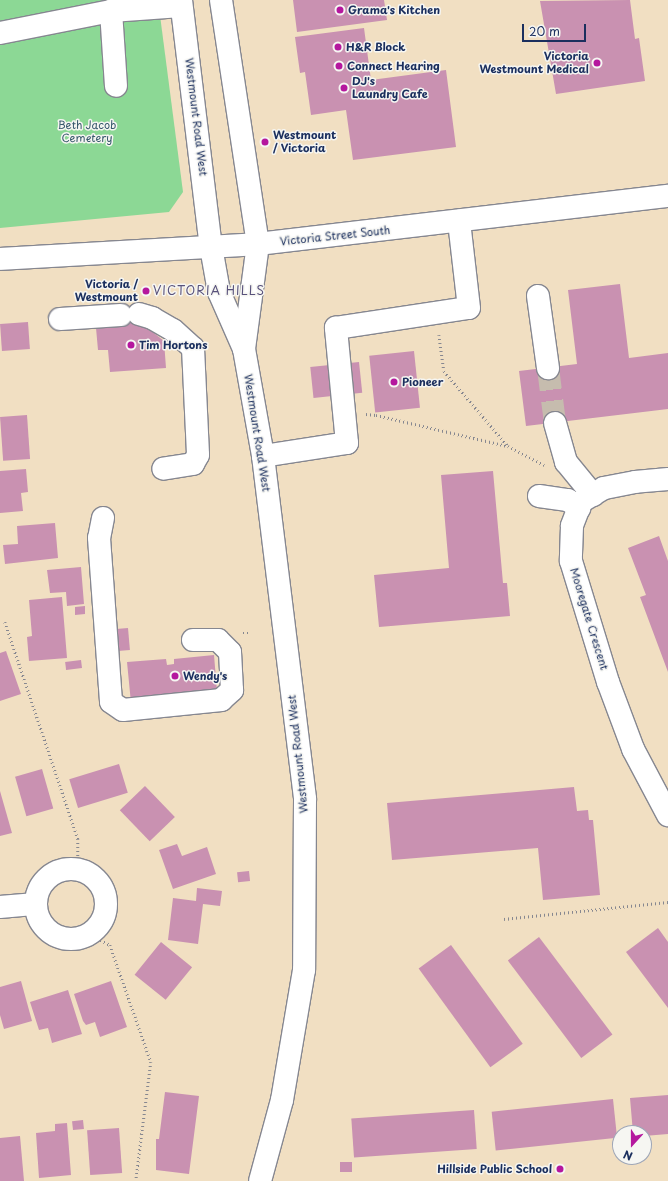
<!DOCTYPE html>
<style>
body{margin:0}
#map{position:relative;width:668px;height:1181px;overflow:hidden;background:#f1dfc2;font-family:"Playpen Sans",sans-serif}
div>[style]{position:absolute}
.green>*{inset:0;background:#8cd895}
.building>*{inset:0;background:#c991b1;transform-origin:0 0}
.minor-tunnel>*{height:22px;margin-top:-11px;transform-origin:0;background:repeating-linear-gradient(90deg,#c6bcae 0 22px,transparent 0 33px)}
.path>*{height:2.5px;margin-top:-1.25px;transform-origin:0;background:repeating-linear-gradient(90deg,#868790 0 1px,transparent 0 4px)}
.roads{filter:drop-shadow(1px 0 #868790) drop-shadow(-1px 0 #868790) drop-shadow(0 1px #868790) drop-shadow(0 -1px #868790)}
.minor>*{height:22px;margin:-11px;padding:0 11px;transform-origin:11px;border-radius:11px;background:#fff}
.minor>.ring{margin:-11px;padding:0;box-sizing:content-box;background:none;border:22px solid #fff;border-radius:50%}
.major>*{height:22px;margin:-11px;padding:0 11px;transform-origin:11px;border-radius:11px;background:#fff}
.dots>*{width:11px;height:11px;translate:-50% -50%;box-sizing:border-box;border:2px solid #f6f6f2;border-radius:50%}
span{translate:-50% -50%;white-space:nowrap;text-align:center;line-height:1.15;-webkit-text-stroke:3px #f6f6f2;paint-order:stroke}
.poi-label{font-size:11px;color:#1b2f5e;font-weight:700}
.left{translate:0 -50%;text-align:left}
.right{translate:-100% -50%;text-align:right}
.street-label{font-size:11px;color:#1b2f5e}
.park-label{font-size:11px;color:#37596c}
.neighbourhood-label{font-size:12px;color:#58517b;letter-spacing:1px}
.north{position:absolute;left:612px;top:1125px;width:40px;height:40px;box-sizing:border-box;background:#f6f6f2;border:1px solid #9ea6b7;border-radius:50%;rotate:201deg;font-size:11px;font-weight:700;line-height:16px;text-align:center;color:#1b2f5e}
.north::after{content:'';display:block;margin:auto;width:14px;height:18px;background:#b5179e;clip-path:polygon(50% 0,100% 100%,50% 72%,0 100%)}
.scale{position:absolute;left:522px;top:24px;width:64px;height:18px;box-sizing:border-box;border:2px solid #1b2f5e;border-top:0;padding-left:5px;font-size:12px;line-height:14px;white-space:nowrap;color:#1b2f5e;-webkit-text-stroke:3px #f6f6f2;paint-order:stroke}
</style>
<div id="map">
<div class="green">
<i style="clip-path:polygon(0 0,158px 0,183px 192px,169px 212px,0 228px)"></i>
</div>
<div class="building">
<i style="clip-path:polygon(293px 0,384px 0,387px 20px,297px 32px)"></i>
<i style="clip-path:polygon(630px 0,635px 39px,639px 38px,645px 81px,556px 94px,540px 1px)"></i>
<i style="clip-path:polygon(364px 28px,371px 80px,446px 70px,456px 147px,353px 160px,346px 110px,311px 115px,305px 72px,300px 73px,295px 37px)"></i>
<i style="clip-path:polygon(620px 284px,629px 358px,668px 353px,668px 409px,526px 426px,519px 371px,577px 364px,568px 290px)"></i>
<i style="clip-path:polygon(121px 312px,140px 322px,164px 341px,166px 368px,110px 372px,108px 350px,98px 350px,96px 328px,106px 327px)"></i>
<i style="left:28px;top:322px;width:27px;height:28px;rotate:86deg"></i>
<i style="left:414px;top:351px;width:57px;height:45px;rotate:84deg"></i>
<i style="left:359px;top:362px;width:31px;height:49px;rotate:84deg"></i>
<i style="left:27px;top:415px;width:44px;height:27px;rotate:86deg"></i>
<i style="clip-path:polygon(26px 469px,28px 492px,21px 493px,23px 511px,0 513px,0 471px)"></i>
<i style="clip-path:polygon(493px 471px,503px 583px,507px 583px,510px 616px,379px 627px,374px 575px,449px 568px,441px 475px)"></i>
<i style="clip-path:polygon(55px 523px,58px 558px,5px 564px,3px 545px,18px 544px,17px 526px)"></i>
<i style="clip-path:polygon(659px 536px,668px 561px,668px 672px,640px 597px,646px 595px,628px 548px)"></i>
<i style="clip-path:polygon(81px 567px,84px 604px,67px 606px,66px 592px,50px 593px,47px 570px)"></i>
<i style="clip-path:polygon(62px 597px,67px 658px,29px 661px,27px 637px,32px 636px,29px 600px)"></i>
<i style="clip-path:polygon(85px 606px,85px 614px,75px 615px,75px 607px)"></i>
<i style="left:128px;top:628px;width:22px;height:15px;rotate:85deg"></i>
<i style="clip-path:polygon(6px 651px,21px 694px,0 701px,0 653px)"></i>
<i style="clip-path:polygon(214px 655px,217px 691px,131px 703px,127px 662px,166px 659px,167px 665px,174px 664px,174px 659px)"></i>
<i style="left:81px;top:660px;width:8px;height:16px;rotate:83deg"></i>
<i style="left:119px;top:764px;width:30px;height:52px;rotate:73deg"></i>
<i style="left:42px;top:769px;width:41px;height:28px;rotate:74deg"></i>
<i style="left:145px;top:786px;width:43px;height:35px;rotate:46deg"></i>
<i style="clip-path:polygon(574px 787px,577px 811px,588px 810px,589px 820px,593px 820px,600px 895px,543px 900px,538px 848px,392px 860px,387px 803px)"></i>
<i style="clip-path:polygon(0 791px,12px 833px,0 836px)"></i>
<i style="clip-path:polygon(177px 844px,182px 856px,207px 847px,216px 874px,173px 889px,159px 850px)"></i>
<i style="left:249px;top:871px;width:10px;height:12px;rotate:84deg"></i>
<i style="clip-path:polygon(197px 888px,222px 891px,220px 906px,203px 904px,198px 944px,168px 940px,173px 898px,196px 901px)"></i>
<i style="clip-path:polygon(658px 928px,668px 942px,668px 1008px,626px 952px)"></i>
<i style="left:539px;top:937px;width:122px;height:39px;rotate:53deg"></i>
<i style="left:161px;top:942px;width:40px;height:42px;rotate:39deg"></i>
<i style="left:451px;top:945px;width:122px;height:40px;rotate:54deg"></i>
<i style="clip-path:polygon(21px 981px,32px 1021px,4px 1029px,0 1015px,0 987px)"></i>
<i style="clip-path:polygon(111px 981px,127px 1027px,100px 1037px,95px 1022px,86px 1025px,83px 1021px,74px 994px)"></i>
<i style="clip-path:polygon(68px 990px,82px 1034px,52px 1043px,48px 1028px,39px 1030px,30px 1002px)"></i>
<i style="clip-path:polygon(165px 1092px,199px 1096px,189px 1174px,156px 1170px,156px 1139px,159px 1139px)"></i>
<i style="clip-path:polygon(668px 1095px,668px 1134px,644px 1136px,644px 1133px,633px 1133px,630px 1098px)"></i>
<i style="left:613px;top:1099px;width:39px;height:122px;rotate:84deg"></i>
<i style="left:474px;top:1110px;width:39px;height:123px;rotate:86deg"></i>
<i style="left:83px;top:1120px;width:9px;height:11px;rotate:84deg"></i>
<i style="clip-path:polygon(67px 1123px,71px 1175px,39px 1178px,36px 1133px,55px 1131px,55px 1124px)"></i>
<i style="left:119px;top:1128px;width:45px;height:32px;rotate:86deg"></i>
<i style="clip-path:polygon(20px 1136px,24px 1181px,0 1181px,0 1138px)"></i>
<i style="left:340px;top:1162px;width:12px;height:10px"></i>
</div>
<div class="minor-tunnel">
<i style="left:548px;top:368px;width:55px;rotate:82.7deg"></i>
</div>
<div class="path">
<i style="left:439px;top:335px;width:36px;rotate:82deg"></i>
<i style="left:444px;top:371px;width:99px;rotate:49.5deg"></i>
<i style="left:508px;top:446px;width:41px;rotate:27.8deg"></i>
<i style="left:366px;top:414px;width:10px;rotate:6deg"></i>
<i style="left:376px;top:415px;width:135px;rotate:13.3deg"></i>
<i style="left:5px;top:622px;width:229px;rotate:71.4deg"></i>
<i style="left:78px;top:839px;width:30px;rotate:90deg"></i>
<i style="left:243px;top:633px;width:8px"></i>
<i style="left:504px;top:919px;width:165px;rotate:-5.9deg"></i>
<i style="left:90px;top:934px;width:23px;rotate:29deg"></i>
<i style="left:110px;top:945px;width:124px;rotate:70.7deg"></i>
<i style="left:151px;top:1062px;width:120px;rotate:97.2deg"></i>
</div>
<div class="roads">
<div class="minor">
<i style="left:111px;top:11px;width:75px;rotate:86.2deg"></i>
<i style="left:0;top:33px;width:113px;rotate:-11.2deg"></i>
<i style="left:111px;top:11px;width:70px;rotate:-4.1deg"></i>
<i style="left:538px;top:296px;width:73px;rotate:82.1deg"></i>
<i style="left:139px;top:314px;width:14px;rotate:17deg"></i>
<i style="left:152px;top:318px;width:24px;rotate:30deg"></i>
<i style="left:173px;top:330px;width:27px;rotate:42deg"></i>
<i style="left:193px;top:348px;width:107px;rotate:87.3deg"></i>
<i style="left:198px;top:455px;width:10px;rotate:119deg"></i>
<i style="left:193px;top:464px;width:30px;rotate:171deg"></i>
<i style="left:60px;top:319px;width:61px;rotate:-3.8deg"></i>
<i style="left:555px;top:423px;width:41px;rotate:74.2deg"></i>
<i style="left:566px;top:462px;width:43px;rotate:50.7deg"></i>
<i style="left:263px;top:456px;width:85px;rotate:-8.8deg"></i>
<i style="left:347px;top:443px;width:116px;rotate:-95.5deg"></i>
<i style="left:336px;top:328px;width:134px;rotate:-8.6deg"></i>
<i style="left:469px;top:308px;width:88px;rotate:-96.6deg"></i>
<i style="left:668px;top:479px;width:33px;rotate:175deg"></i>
<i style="left:635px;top:482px;width:32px;rotate:169deg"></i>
<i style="left:604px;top:488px;width:27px;rotate:149deg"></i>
<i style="left:581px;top:502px;width:26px;rotate:111deg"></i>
<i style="left:572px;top:526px;width:35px;rotate:92deg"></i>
<i style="left:571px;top:561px;width:127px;rotate:73deg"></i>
<i style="left:608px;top:682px;width:72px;rotate:69.5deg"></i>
<i style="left:633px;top:749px;width:75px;rotate:62.1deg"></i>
<i style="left:539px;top:496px;width:29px;rotate:8deg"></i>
<i style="left:568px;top:500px;width:14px;rotate:36deg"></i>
<i style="left:103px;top:518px;width:20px;rotate:101deg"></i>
<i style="left:99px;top:538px;width:164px;rotate:85.8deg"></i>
<i style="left:111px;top:702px;width:14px;rotate:34deg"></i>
<i style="left:123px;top:710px;width:99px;rotate:-5.8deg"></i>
<i style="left:221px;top:700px;width:15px;rotate:-42deg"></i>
<i style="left:232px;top:690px;width:38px;rotate:-93deg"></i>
<i style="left:230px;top:652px;width:17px;rotate:-135deg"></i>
<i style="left:218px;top:640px;width:25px;rotate:180deg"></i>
<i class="ring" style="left:36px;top:869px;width:48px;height:48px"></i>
<i style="left:0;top:907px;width:36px;rotate:-5deg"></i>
</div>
<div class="major">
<i style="left:181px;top:0;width:249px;rotate:83.1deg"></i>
<i style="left:211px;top:247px;width:46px;rotate:79.9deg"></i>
<i style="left:219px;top:292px;width:62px;rotate:66.3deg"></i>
<i style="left:244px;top:349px;width:109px;rotate:79.9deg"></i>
<i style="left:263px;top:456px;width:346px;rotate:83deg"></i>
<i style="left:305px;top:799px;width:171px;rotate:90.3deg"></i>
<i style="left:304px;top:970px;width:132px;rotate:99.6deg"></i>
<i style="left:282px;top:1100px;width:84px;rotate:105.2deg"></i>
<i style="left:221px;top:0;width:247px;rotate:81.4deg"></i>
<i style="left:258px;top:244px;width:106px;rotate:97.6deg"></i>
<i style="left:0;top:259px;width:258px;rotate:-3.3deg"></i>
<i style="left:258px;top:244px;width:413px;rotate:-6.7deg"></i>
</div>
</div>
<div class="dots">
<i style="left:340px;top:10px;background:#b5179e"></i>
<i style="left:338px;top:47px;background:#b5179e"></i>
<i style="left:597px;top:63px;background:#b5179e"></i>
<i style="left:339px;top:66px;background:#b5179e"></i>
<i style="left:344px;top:88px;background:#b5179e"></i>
<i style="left:265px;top:142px;background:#b5179e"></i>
<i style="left:146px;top:291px;background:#b5179e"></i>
<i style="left:131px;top:345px;background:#b5179e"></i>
<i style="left:394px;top:382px;background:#b5179e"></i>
<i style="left:175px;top:676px;background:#b5179e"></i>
<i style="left:560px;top:1169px;background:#b5179e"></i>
</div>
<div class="poi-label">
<span class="left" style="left:348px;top:10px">Grama's Kitchen</span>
<span class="left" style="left:346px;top:47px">H&amp;R Block</span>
<span class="right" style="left:589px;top:63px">Victoria<br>Westmount Medical</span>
<span class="left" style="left:347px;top:66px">Connect Hearing</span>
<span class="left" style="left:352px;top:88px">DJ's<br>Laundry Cafe</span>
<span class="left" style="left:273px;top:142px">Westmount<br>/ Victoria</span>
<span class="right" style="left:138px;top:291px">Victoria /<br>Westmount</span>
<span class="left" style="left:139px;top:345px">Tim Hortons</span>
<span class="left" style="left:402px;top:382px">Pioneer</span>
<span class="left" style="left:183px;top:676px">Wendy's</span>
<span class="right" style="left:552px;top:1169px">Hillside Public School</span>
</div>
<div class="street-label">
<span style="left:196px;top:117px;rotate:83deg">Westmount Road West</span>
<span style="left:335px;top:236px;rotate:-6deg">Victoria Street South</span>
<span style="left:257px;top:433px;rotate:81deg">Westmount Road West</span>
<span style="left:589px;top:619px;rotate:73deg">Mooregate Crescent</span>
<span style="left:298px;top:754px;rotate:-96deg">Westmount Road West</span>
</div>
<div class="park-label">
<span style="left:87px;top:132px">Beth Jacob<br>Cemetery</span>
</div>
<div class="neighbourhood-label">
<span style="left:209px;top:291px">VICTORIA HILLS</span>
</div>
<div class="north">N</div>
<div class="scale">20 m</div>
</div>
